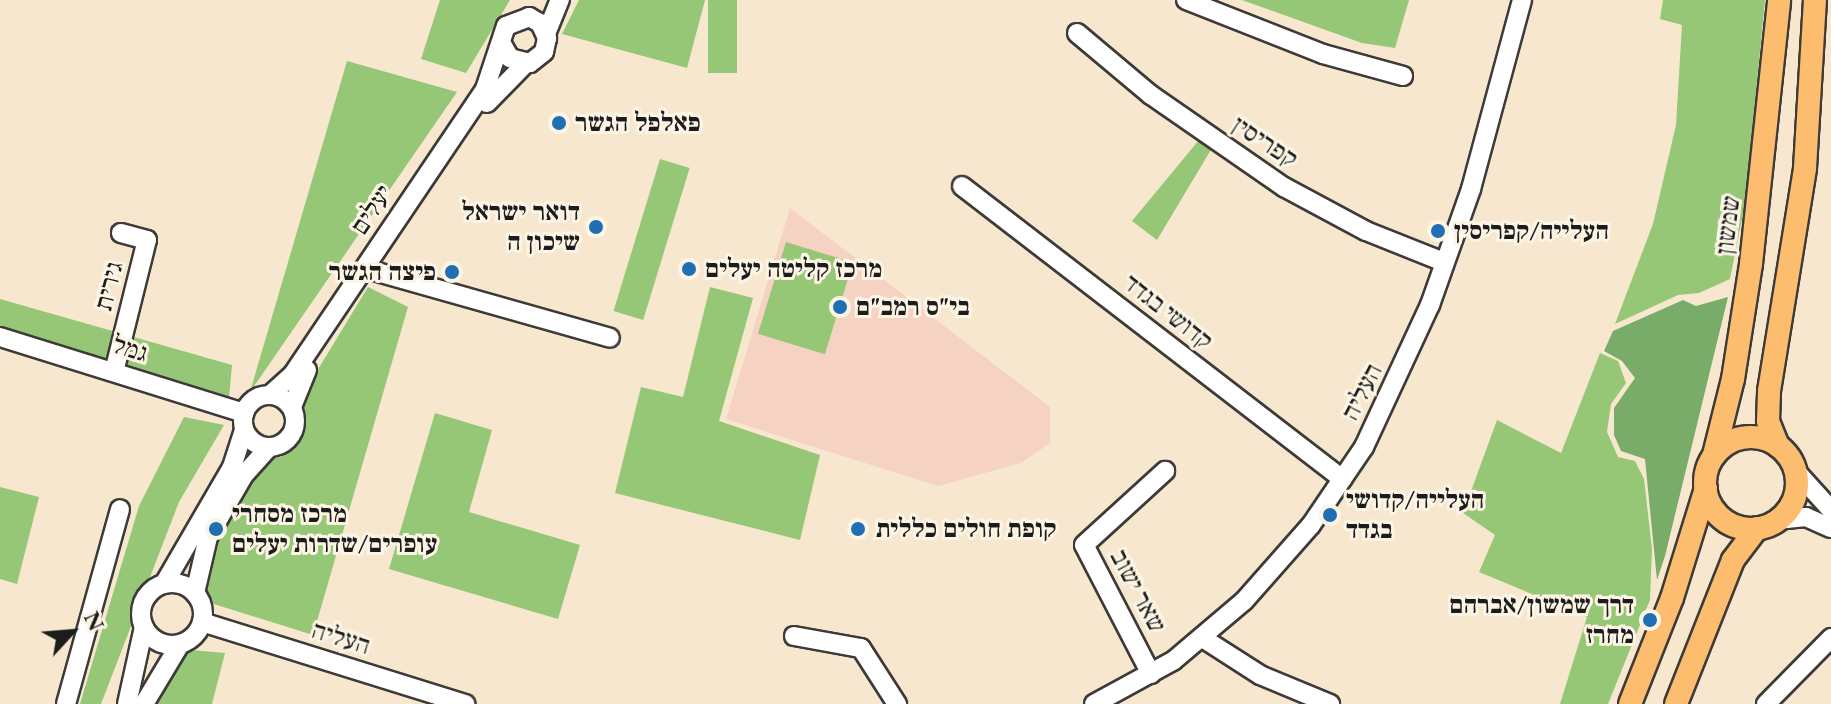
<!DOCTYPE html>
<meta charset="utf-8">
<style>
body{margin:0}
#map{position:relative;width:1831px;height:704px;overflow:hidden;background:#f7e7cf;font-family:"EB Garamond","Frank Ruhl Libre",serif}
div>[style]{position:absolute}
.built>*{inset:0;background:#f6d2c3}
.green>*{inset:0;background:#95c777;transform-origin:0 0}
.forest>*{inset:0;background:#78ac68}
.roads{filter:drop-shadow(2px 0 #3d3a37) drop-shadow(-2px 0 #3d3a37) drop-shadow(0 2px #3d3a37) drop-shadow(0 -2px #3d3a37)}
.minor>*{height:18px;margin:-9px;padding:0 9px;transform-origin:9px;border-radius:9px;background:#fff}
.minor>.ring{margin:-9px;padding:0;box-sizing:content-box;background:none;border:18px solid #fff;border-radius:50%}
.major>*{height:22px;margin:-11px;padding:0 11px;transform-origin:11px;border-radius:11px;background:#fcbd6f}
.major>.ring{margin:-11px;padding:0;box-sizing:content-box;background:none;border:22px solid #fcbd6f;border-radius:50%}
.dots>*{width:22px;height:22px;translate:-50% -50%;box-sizing:border-box;border:4px solid #fcf5e5;border-radius:50%}
span{translate:-50% -50%;white-space:nowrap;text-align:center;line-height:1.15;-webkit-text-stroke:6px #fcf5e5;paint-order:stroke}
.poi-label{font-size:26px;color:#1c1c1c;font-weight:700}
.left{translate:0 -50%;text-align:left}
.right{translate:-100% -50%;text-align:right}
.street-label{font-size:26px;color:#1c1c1c}
.north{position:absolute;left:32px;top:592px;width:80px;height:80px;-webkit-text-stroke:6px #fcf5e5;paint-order:stroke;rotate:64deg;font-size:22px;font-weight:700;line-height:32px;text-align:center;color:#1c1c1c}
.north::after{content:'';display:block;margin:auto;width:28px;height:36px;background:#1c1c1c;clip-path:polygon(50% 0,100% 100%,50% 72%,0 100%)}
</style>
<div id="map">
<div class="built">
<i style="clip-path:polygon(790px 208px,1050px 407px,1050px 443px,1021px 463px,938px 486px,726px 419px)"></i>
</div>
<div class="green">
<i style="clip-path:polygon(440px 0,510px 0,466px 73px,421px 59px)"></i>
<i style="clip-path:polygon(579px 0,705px 0,687px 68px,562px 34px)"></i>
<i style="left:708px;top:0;width:29px;height:73px"></i>
<i style="clip-path:polygon(1242px 0,1409px 0,1395px 48px,1362px 43px)"></i>
<i style="clip-path:polygon(1663px 0,1765px 0,1745px 204px,1730px 279px,1699px 293px,1678px 295px,1615px 324px,1653px 224px,1676px 125px,1682px 25px,1660px 19px)"></i>
<i style="clip-path:polygon(347px 61px,457px 92px,250px 392px)"></i>
<i style="clip-path:polygon(1199px 140px,1212px 148px,1157px 240px,1132px 221px)"></i>
<i style="left:660px;top:159px;width:31px;height:159px;rotate:17deg"></i>
<i style="left:786px;top:242px;width:70px;height:96px;rotate:17deg"></i>
<i style="clip-path:polygon(368px 287px,408px 307px,313px 635px,204px 601px,198px 589px,206px 553px,264px 459px,281px 457px,301px 438px,306px 416px,300px 399px)"></i>
<i style="clip-path:polygon(710px 287px,753px 298px,719px 421px,820px 455px,800px 540px,615px 493px,641px 387px,683px 397px)"></i>
<i style="clip-path:polygon(0 299px,232px 365px,229px 397px,0 326px)"></i>
<i style="clip-path:polygon(1600px 353px,1618px 361px,1626px 383px,1611px 404px,1607px 432px,1618px 457px,1635px 461px,1644px 479px,1652px 549px,1650px 600px,1608px 704px,1560px 704px,1587px 617px,1479px 572px,1495px 535px,1463px 513px,1497px 420px,1561px 453px)"></i>
<i style="clip-path:polygon(435px 413px,492px 430px,469px 512px,580px 545px,558px 619px,389px 569px)"></i>
<i style="clip-path:polygon(184px 417px,224px 425px,179px 502px,101px 704px,80px 704px,139px 506px)"></i>
<i style="clip-path:polygon(0 487px,39px 497px,17px 584px,0 579px)"></i>
<i style="clip-path:polygon(191px 650px,225px 653px,212px 704px,153px 704px,173px 659px)"></i>
</div>
<div class="forest">
<i style="clip-path:polygon(1728px 297px,1665px 556px,1657px 580px,1645px 459px,1621px 451px,1614px 435px,1614px 408px,1635px 378px,1622px 361px,1604px 351px,1613px 331px,1683px 300px,1696px 306px)"></i>
</div>
<div class="roads">
<div class="minor">
<i style="left:1186px;top:0;width:147px;rotate:21.5deg"></i>
<i style="left:1323px;top:54px;width:83px;rotate:15.4deg"></i>
<i style="left:1077px;top:33px;width:97px;rotate:40deg"></i>
<i style="left:1151px;top:95px;width:162px;rotate:34.7deg"></i>
<i style="left:1284px;top:187px;width:93px;rotate:28.2deg"></i>
<i style="left:1366px;top:231px;width:84px;rotate:21.7deg"></i>
<i style="left:546px;top:34px;width:37px;rotate:-68deg"></i>
<i style="left:487px;top:103px;width:56px;rotate:-45.7deg"></i>
<i style="left:962px;top:186px;width:480px;rotate:37.6deg"></i>
<i style="left:374px;top:271px;width:245px;rotate:15.8deg"></i>
<i style="left:0;top:337px;width:256px;rotate:17.3deg"></i>
<i style="left:114px;top:372px;width:136px;rotate:-76deg"></i>
<i style="left:147px;top:240px;width:27px;rotate:-165deg"></i>
<i class="ring" style="left:243px;top:395px;width:34px;height:34px"></i>
<i style="left:270px;top:395px;width:31px;rotate:-42deg"></i>
<i style="left:293px;top:374px;width:344px;rotate:-56deg"></i>
<i style="left:485px;top:89px;width:66px;rotate:-71.6deg"></i>
<i style="left:506px;top:26px;width:25px;rotate:-21deg"></i>
<i style="left:529px;top:17px;width:13px;rotate:29deg"></i>
<i style="left:540px;top:23px;width:17px;rotate:65deg"></i>
<i style="left:547px;top:38px;width:14px;rotate:102deg"></i>
<i style="left:544px;top:52px;width:18px;rotate:142deg"></i>
<i style="left:530px;top:63px;width:21px;rotate:-166deg"></i>
<i style="left:510px;top:58px;width:16px;rotate:-120deg"></i>
<i style="left:292px;top:407px;width:40px;rotate:-68deg"></i>
<i style="left:1794px;top:469px;width:55px;rotate:47.9deg"></i>
<i style="left:1777px;top:520px;width:29px;rotate:-6deg"></i>
<i style="left:1806px;top:517px;width:27px;rotate:24deg"></i>
<i class="ring" style="left:141px;top:583px;width:44px;height:44px"></i>
<i style="left:164px;top:584px;width:135px;rotate:-59.8deg"></i>
<i style="left:232px;top:467px;width:38px;rotate:-72deg"></i>
<i style="left:195px;top:593px;width:57px;rotate:-76.9deg"></i>
<i style="left:208px;top:537px;width:72px;rotate:-59.9deg"></i>
<i style="left:244px;top:475px;width:36px;rotate:-48deg"></i>
<i style="left:202px;top:622px;width:276px;rotate:17.3deg"></i>
<i style="left:794px;top:636px;width:68px;rotate:10.2deg"></i>
<i style="left:861px;top:648px;width:67px;rotate:57.3deg"></i>
<i style="left:1204px;top:639px;width:67px;rotate:32.7deg"></i>
<i style="left:1260px;top:675px;width:76px;rotate:22.5deg"></i>
<i style="left:1151px;top:674px;width:145px;rotate:-117.4deg"></i>
<i style="left:1084px;top:545px;width:110px;rotate:-42.4deg"></i>
<i style="left:66px;top:704px;width:202px;rotate:-74.5deg"></i>
<i style="left:127px;top:704px;width:79px;rotate:-77.6deg"></i>
<i style="left:144px;top:704px;width:70px;rotate:-59deg"></i>
<i style="left:1094px;top:704px;width:90px;rotate:-28.6deg"></i>
<i style="left:1173px;top:661px;width:93px;rotate:-40.2deg"></i>
<i style="left:1244px;top:601px;width:101px;rotate:-48.6deg"></i>
<i style="left:1311px;top:525px;width:94px;rotate:-55.8deg"></i>
<i style="left:1364px;top:447px;width:157px;rotate:-65.1deg"></i>
<i style="left:1430px;top:305px;width:123px;rotate:-70.5deg"></i>
<i style="left:1471px;top:189px;width:196px;rotate:-74.9deg"></i>
<i style="left:1766px;top:704px;width:93px;rotate:-45.4deg"></i>
</div>
<div class="major">
<i class="ring" style="left:1705px;top:437px;width:70px;height:70px"></i>
<i style="left:1778px;top:446px;width:27px;rotate:-112deg"></i>
<i style="left:1768px;top:421px;width:30px;rotate:-88deg"></i>
<i style="left:1769px;top:391px;width:226px;rotate:-80.8deg"></i>
<i style="left:1805px;top:168px;width:168px;rotate:-86.6deg"></i>
<i style="left:1714px;top:455px;width:78px;rotate:-76deg"></i>
<i style="left:1733px;top:379px;width:116px;rotate:-81.1deg"></i>
<i style="left:1751px;top:264px;width:265px;rotate:-83.9deg"></i>
<i style="left:1630px;top:704px;width:114px;rotate:-68.4deg"></i>
<i style="left:1672px;top:598px;width:115px;rotate:-72.8deg"></i>
<i style="left:1676px;top:704px;width:155px;rotate:-68.4deg"></i>
<i style="left:1733px;top:560px;width:40px;rotate:-53deg"></i>
</div>
</div>
<div class="dots">
<i style="left:559px;top:123px;background:#1f6fb2"></i>
<i style="left:596px;top:227px;background:#1f6fb2"></i>
<i style="left:1438px;top:231px;background:#1f6fb2"></i>
<i style="left:689px;top:269px;background:#1f6fb2"></i>
<i style="left:452px;top:272px;background:#1f6fb2"></i>
<i style="left:840px;top:307px;background:#1f6fb2"></i>
<i style="left:1330px;top:515px;background:#1f6fb2"></i>
<i style="left:216px;top:529px;background:#1f6fb2"></i>
<i style="left:858px;top:529px;background:#1f6fb2"></i>
<i style="left:1650px;top:620px;background:#1f6fb2"></i>
</div>
<div class="poi-label">
<span class="left" style="left:575px;top:123px">פאלפל הגשר</span>
<span class="right" style="left:580px;top:227px">דואר ישראל<br>שיכון ה</span>
<span class="left" style="left:1454px;top:231px">העלייה/קפריסין</span>
<span class="left" style="left:705px;top:269px">מרכז קליטה יעלים</span>
<span class="right" style="left:436px;top:272px">פיצה הגשר</span>
<span class="left" style="left:856px;top:307px">בי"ס רמב"ם</span>
<span class="left" style="left:1346px;top:515px">העלייה/קדושי<br>בגדד</span>
<span class="left" style="left:232px;top:529px">מרכז מסחרי<br>עופרים/שדרות יעלים</span>
<span class="left" style="left:876px;top:529px">קופת חולים כללית</span>
<span class="right" style="left:1634px;top:620px">דרך שמשון/אברהם<br>מחרז</span>
</div>
<div class="street-label">
<span style="left:1265px;top:142px;rotate:33deg">קפריסין</span>
<span style="left:372px;top:210px;rotate:-56deg">יעלים</span>
<span style="left:1728px;top:225px;rotate:-83deg">שמשון</span>
<span style="left:109px;top:286px;rotate:-76deg">גירית</span>
<span style="left:1168px;top:312px;rotate:38deg">קדושי בגדד</span>
<span style="left:130px;top:349px;rotate:17deg">גמל</span>
<span style="left:1362px;top:392px;rotate:-63deg">העליה</span>
<span style="left:1138px;top:591px;rotate:62deg">שאר ישוב</span>
<span style="left:341px;top:638px;rotate:17deg">העליה</span>
</div>
<div class="north">N</div>
</div>
